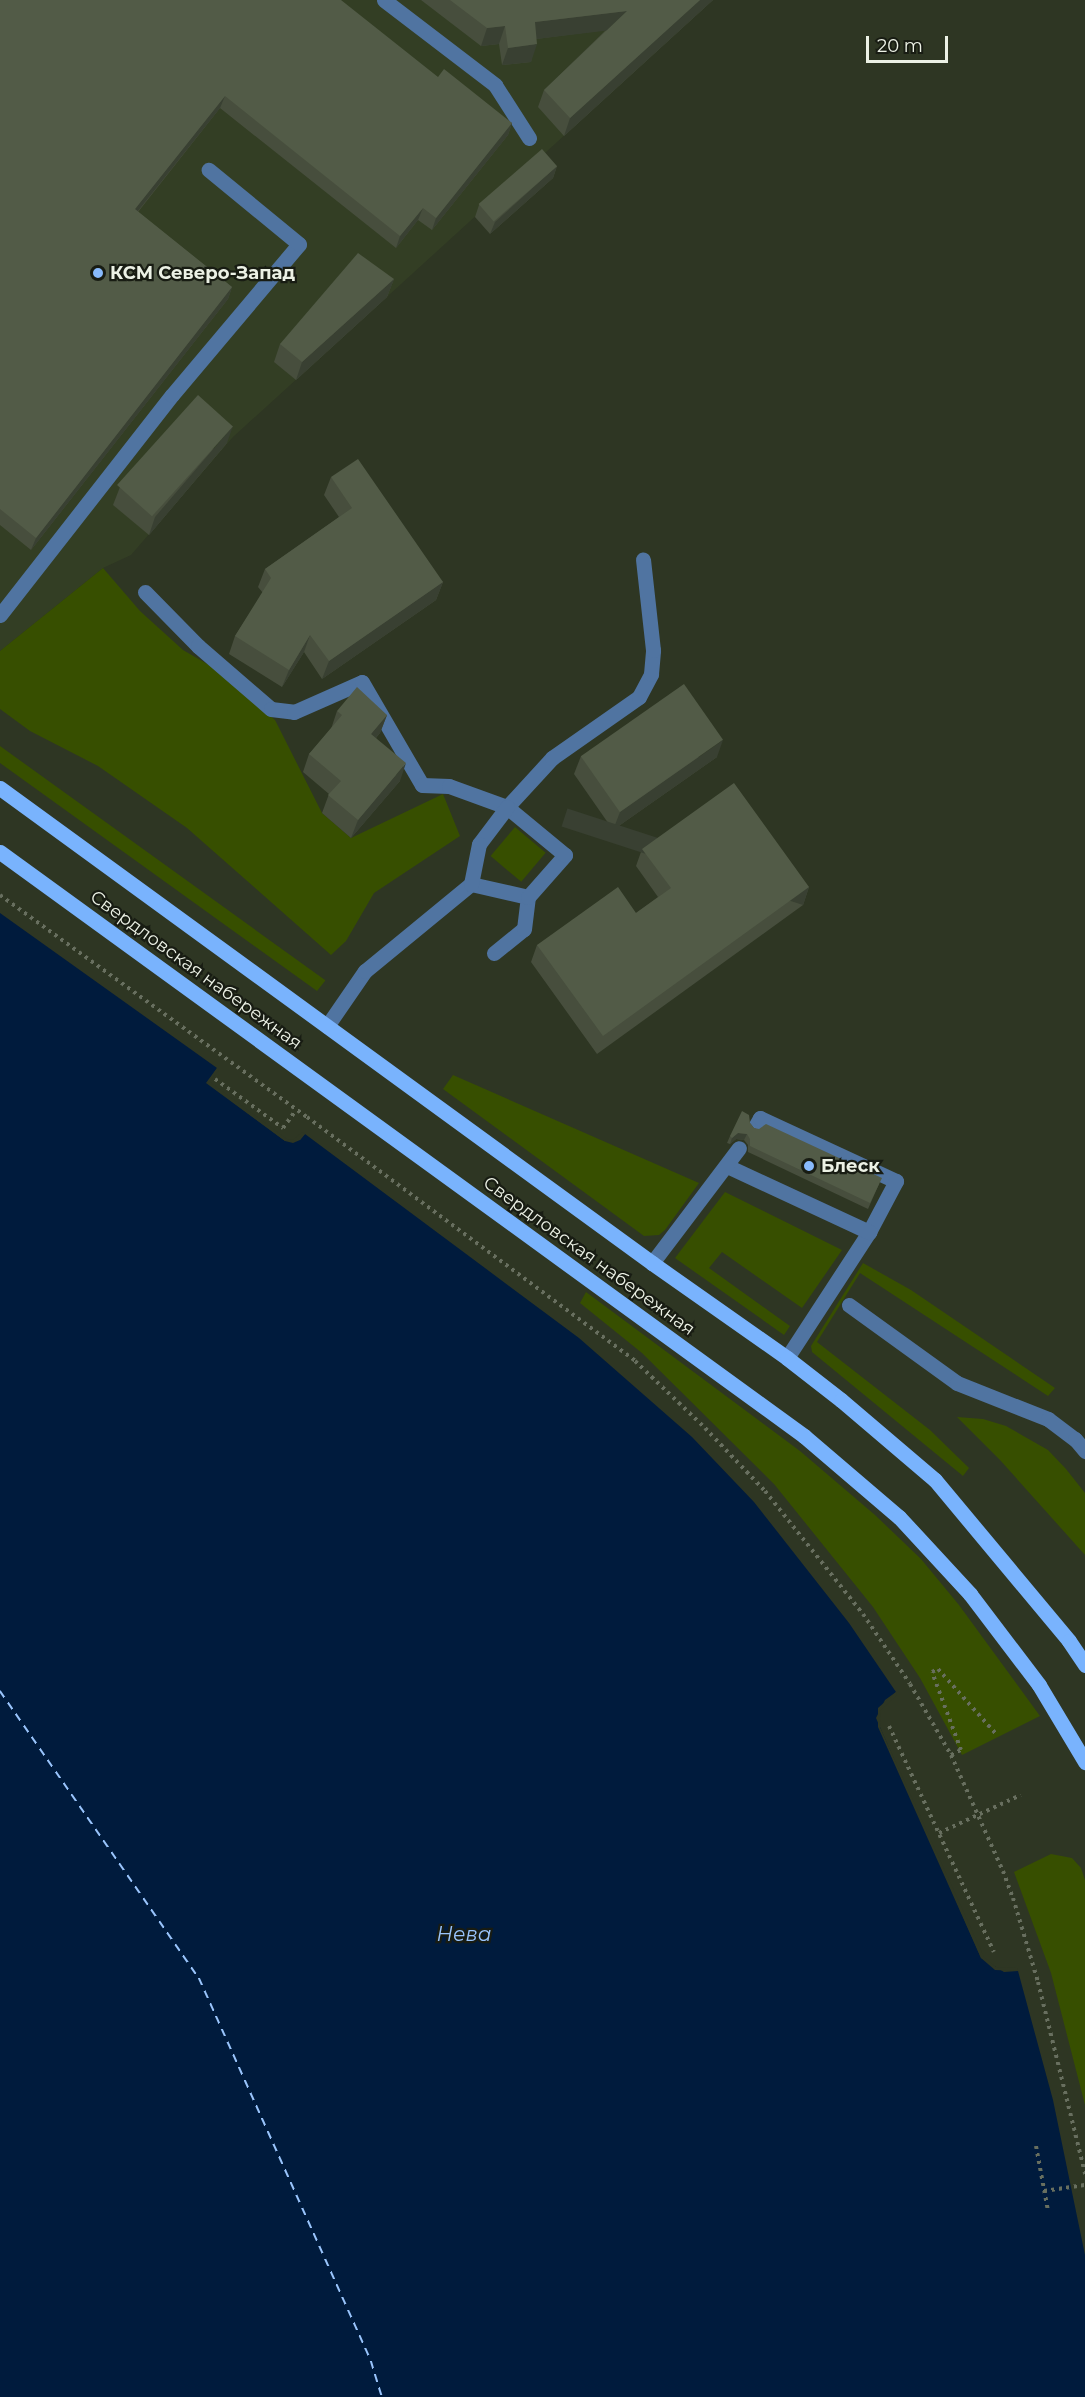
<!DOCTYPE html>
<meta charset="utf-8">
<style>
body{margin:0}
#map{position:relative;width:1085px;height:2397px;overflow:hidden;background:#2e3623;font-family:Montserrat,sans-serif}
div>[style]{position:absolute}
.built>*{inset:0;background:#333e24}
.green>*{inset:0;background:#374f00;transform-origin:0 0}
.water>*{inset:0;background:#001b3d}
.pier>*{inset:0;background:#2e3623}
.ferry>*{height:1.5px;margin-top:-0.75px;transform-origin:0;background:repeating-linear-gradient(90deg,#99c4fc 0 8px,transparent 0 14px)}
.path>*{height:4px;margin-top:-2px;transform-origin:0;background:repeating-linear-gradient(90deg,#686f5f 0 3px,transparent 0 7.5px)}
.service>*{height:15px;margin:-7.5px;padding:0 7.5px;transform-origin:7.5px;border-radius:7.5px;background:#5074a1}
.primary>*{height:15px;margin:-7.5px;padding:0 7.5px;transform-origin:7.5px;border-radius:7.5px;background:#79b3fd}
.wall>*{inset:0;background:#474e3d}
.shaded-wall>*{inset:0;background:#394032;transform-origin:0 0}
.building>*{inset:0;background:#525b47;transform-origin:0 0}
.dots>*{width:16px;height:16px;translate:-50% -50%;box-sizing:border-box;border:3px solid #181c13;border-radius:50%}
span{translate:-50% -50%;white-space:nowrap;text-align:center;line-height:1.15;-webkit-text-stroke:4.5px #181c13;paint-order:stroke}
.poi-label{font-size:18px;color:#ecf1e5;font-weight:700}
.left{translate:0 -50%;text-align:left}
.street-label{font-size:18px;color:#ecf1e5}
.water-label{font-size:20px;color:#99c4fc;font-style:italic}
.scale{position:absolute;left:866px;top:36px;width:82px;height:27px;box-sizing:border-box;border:3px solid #ecf1e5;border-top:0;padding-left:8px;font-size:18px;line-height:21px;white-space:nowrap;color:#ecf1e5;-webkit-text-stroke:4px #181c13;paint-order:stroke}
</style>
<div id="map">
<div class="built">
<i style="clip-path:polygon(0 0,713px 0,233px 437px,131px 555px,103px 568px,0 651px)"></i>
</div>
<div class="green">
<i style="clip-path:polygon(103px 568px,140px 611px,183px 650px,216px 669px,275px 720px,322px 813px,351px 838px,443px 794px,460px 836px,374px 893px,346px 941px,331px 955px,187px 828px,98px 766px,30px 731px,0 709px,0 651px)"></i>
<i style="clip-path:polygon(0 746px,325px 980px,325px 981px,317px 991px,0 763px)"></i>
<i style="left:515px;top:827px;width:40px;height:38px;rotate:40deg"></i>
<i style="clip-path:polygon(453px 1075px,699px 1183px,665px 1230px,659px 1235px,644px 1236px,443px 1089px)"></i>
<i style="clip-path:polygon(725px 1192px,842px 1250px,802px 1308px,722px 1252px,709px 1268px,790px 1326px,784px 1335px,675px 1258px)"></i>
<i style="clip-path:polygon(863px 1263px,911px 1290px,1055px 1388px,1048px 1396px,860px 1273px,817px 1342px,930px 1430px,969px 1468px,963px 1476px,812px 1352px,811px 1346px)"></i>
<i style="clip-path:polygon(586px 1292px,800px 1451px,875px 1515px,921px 1559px,959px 1605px,1040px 1716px,962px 1755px,920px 1678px,873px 1607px,774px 1484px,642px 1353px,580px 1303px)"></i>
<i style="clip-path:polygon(957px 1417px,983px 1419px,1006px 1426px,1048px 1450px,1066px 1469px,1085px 1493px,1085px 1555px,1000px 1460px)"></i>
<i style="clip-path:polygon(1051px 1854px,1072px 1858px,1081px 1868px,1085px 1880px,1085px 2105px,1051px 1973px,1014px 1872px)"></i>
</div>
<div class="water">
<i style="clip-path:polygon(0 913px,217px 1068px,207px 1083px,285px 1141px,300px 1140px,305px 1134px,579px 1338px,692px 1437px,754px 1502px,849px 1623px,896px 1692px,885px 1700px,876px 1718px,981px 1958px,1004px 1972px,1018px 1971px,1053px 2100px,1085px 2255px,1085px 2397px,0 2397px)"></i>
</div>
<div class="pier">
<i style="clip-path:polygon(217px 1068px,219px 1070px,210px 1082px,287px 1139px,293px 1140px,302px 1132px,305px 1134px,300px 1140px,293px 1143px,285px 1141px,206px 1083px)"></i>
<i style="clip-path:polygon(896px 1692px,897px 1695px,881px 1710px,880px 1727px,984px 1957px,996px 1967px,1017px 1968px,1018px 1971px,995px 1970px,981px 1958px,878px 1727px,878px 1708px)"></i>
</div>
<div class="ferry">
<i style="left:0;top:1691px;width:349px;rotate:55.3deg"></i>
<i style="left:199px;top:1978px;width:420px;rotate:65.8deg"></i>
<i style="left:371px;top:2361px;width:38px;rotate:73deg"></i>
</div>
<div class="path">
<i style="left:0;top:895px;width:379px;rotate:35.9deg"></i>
<i style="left:307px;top:1117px;width:409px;rotate:36.6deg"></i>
<i style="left:635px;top:1361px;width:97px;rotate:43.7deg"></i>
<i style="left:705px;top:1428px;width:87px;rotate:46.4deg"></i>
<i style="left:765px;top:1491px;width:157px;rotate:51.5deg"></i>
<i style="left:863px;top:1614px;width:84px;rotate:56.1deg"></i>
<i style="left:910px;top:1684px;width:82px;rotate:60deg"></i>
<i style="left:951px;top:1755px;width:127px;rotate:65.9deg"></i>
<i style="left:1003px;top:1871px;width:29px;rotate:70deg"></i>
<i style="left:1013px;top:1898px;width:88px;rotate:73.4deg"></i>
<i style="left:1038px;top:1982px;width:198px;rotate:76.2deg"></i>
<i style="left:215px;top:1079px;width:84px;rotate:35.8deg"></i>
<i style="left:283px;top:1128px;width:22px;rotate:-54deg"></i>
<i style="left:889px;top:1726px;width:249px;rotate:65.1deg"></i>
<i style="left:951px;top:1755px;width:11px;rotate:-27deg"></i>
<i style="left:961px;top:1750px;width:83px;rotate:-110.4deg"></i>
<i style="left:932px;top:1672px;width:7px;rotate:-27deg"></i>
<i style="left:938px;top:1669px;width:89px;rotate:48.2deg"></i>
<i style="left:939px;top:1833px;width:90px;rotate:-24.9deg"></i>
<i style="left:1036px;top:2146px;width:66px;rotate:79.5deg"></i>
<i style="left:1044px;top:2191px;width:41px;rotate:-8.3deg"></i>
</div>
<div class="service">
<i style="left:384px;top:0;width:140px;rotate:37.4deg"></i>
<i style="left:495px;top:85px;width:63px;rotate:57.3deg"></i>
<i style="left:145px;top:592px;width:76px;rotate:45.5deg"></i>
<i style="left:198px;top:646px;width:96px;rotate:40.8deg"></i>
<i style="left:271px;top:709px;width:23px;rotate:7deg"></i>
<i style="left:294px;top:712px;width:74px;rotate:-23.8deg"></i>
<i style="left:362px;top:682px;width:119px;rotate:59.8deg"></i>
<i style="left:422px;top:785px;width:27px;rotate:2deg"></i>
<i style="left:449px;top:786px;width:62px;rotate:19.9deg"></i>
<i style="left:507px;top:807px;width:67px;rotate:-47.4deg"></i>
<i style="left:552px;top:758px;width:106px;rotate:-35deg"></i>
<i style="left:639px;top:697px;width:26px;rotate:-62deg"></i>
<i style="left:651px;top:674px;width:24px;rotate:-85deg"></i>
<i style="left:653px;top:650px;width:91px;rotate:-96.3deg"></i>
<i style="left:0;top:615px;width:279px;rotate:-52deg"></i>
<i style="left:172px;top:395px;width:197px;rotate:-49.9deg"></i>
<i style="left:299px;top:244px;width:117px;rotate:-140.6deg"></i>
<i style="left:494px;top:953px;width:38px;rotate:-39deg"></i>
<i style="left:524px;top:929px;width:32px;rotate:-83deg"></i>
<i style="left:327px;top:1026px;width:67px;rotate:-55.4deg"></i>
<i style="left:365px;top:971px;width:137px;rotate:-39.4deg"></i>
<i style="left:471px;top:884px;width:58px;rotate:12.8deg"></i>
<i style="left:528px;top:897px;width:56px;rotate:-48.6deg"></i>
<i style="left:565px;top:855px;width:75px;rotate:-140.4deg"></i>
<i style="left:507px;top:807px;width:46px;rotate:127.1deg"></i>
<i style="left:479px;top:844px;width:41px;rotate:101.3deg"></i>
<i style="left:756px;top:1125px;width:8px;rotate:-60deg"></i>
<i style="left:760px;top:1118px;width:150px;rotate:24.9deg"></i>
<i style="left:896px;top:1181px;width:58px;rotate:117.9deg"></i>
<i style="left:869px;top:1232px;width:150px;rotate:123.1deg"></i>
<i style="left:727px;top:1166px;width:157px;rotate:24.9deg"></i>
<i style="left:652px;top:1263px;width:144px;rotate:-52.9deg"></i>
<i style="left:849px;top:1305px;width:133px;rotate:35.8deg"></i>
<i style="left:957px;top:1383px;width:98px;rotate:21.6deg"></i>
<i style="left:1048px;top:1419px;width:34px;rotate:37deg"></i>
<i style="left:1075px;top:1439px;width:16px;rotate:50deg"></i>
</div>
<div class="primary">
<i style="left:0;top:788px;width:807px;rotate:36.07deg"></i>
<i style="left:652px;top:1263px;width:165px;rotate:35.1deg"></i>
<i style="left:787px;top:1358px;width:68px;rotate:37.9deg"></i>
<i style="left:841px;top:1400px;width:123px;rotate:40.4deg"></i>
<i style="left:935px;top:1480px;width:209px;rotate:50.2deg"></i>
<i style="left:1069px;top:1641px;width:29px;rotate:56deg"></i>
<i style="left:0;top:852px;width:994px;rotate:35.99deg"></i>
<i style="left:804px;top:1436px;width:125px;rotate:40.5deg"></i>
<i style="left:899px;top:1517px;width:105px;rotate:47.3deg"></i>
<i style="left:970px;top:1594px;width:114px;rotate:52.8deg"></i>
<i style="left:1039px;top:1685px;width:90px;rotate:59.1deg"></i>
</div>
<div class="wall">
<i style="clip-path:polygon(0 0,438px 77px,512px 123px,508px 135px,432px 230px,418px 220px,396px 248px,220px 108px,138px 212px,232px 287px,228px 299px,31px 550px,0 525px)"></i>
<i style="clip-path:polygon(421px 0,713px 0,564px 136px,538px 107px,544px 90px,606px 30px,536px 39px,531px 62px,502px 65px,499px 44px,481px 46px)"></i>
<i style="clip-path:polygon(557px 166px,553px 178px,490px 234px,475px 217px,479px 205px)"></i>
<i style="clip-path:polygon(394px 279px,387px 297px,296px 380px,274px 362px,280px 344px)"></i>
<i style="clip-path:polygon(227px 443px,149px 535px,113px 505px,120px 487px)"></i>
<i style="clip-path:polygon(331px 477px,443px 582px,436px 600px,322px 679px,304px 652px,282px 687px,229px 654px,235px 636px,263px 593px,258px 587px,265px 569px,339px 517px,324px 495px)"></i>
<i style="clip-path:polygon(337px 711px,387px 715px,380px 733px,376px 738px,400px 781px,351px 838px,322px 813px,329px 794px,303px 772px,309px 754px,331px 729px)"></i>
<i style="clip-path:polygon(581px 756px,717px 757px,613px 830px,574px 774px)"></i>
<i style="clip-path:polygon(642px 849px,809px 887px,803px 905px,597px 1054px,531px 962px,537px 945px,636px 913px,658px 897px,636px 866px)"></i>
<i style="clip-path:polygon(750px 1123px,754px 1128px,879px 1184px,868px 1209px,748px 1152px,748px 1145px,744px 1140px,736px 1139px,730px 1144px,727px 1143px,730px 1136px)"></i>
</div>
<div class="shaded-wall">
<i style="clip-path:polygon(700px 0,713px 0,564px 136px,570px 118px)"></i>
<i style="clip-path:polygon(627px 11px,620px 29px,528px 40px,535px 22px)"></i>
<i style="clip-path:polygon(505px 26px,499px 44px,481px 46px,487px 28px)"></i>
<i style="clip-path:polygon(537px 44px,531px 62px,502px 65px,508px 48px)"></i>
<i style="clip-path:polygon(225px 96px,220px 108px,130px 221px,135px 209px)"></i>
<i style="clip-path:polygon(512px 123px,508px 135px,432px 230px,436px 218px)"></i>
<i style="clip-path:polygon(557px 166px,553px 178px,490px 234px,495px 222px)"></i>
<i style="clip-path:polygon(423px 208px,418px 220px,396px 248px,400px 236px)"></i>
<i style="clip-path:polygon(394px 279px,387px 297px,296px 380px,302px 362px)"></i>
<i style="clip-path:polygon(232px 287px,228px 299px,31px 550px,36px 538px)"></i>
<i style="clip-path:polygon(233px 426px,227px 443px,149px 535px,155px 517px)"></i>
<i style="clip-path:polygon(443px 582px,436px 600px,322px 679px,329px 661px)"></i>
<i style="clip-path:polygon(310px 635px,304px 652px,282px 687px,289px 670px)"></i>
<i style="clip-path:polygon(387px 715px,380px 733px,364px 751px,371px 734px)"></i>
<i style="clip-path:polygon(723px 740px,717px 757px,613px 830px,620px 812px)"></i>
<i style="clip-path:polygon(406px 763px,400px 781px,351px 838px,358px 820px)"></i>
<i style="left:809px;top:887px;width:19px;height:254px;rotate:108deg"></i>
<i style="clip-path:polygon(738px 1133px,747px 1134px,744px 1140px,736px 1139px,730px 1144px,732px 1138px)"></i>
</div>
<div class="building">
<i style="clip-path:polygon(0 0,341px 0,438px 77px,444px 69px,512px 123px,436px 218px,423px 208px,400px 236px,225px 96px,135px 209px,232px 287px,36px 538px,0 509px)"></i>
<i style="clip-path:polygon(450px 0,700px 0,570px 118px,544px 90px,627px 11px,535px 22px,537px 44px,508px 48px,505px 26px,487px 28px)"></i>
<i style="left:542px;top:149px;width:23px;height:84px;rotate:49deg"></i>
<i style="clip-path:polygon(358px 253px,394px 279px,302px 362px,280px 344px)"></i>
<i style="left:198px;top:395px;width:47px;height:121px;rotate:42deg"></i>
<i style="clip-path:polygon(358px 459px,443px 582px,329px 661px,310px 635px,289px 670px,235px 636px,271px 578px,265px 569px,352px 508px,331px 477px)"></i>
<i style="left:684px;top:684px;width:68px;height:126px;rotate:55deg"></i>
<i style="clip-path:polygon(357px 687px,387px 715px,371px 734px,406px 763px,358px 820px,328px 795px,341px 781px,309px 754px,342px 715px,337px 711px)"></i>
<i style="clip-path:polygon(734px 783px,809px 887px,603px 1036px,537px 945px,618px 887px,636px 913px,671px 888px,642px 849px)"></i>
<i style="clip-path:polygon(742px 1111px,749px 1115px,750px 1123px,754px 1128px,759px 1129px,766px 1124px,882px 1178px,870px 1203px,750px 1146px,750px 1139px,747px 1134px,738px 1133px,732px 1138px,730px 1136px)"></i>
</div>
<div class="dots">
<i style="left:98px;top:273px;background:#88bafc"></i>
<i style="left:809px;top:1166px;background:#88bafc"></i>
</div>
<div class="poi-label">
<span class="left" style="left:110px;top:273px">КСМ Северо-Запад</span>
<span class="left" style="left:821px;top:1166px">Блеск</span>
</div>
<div class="street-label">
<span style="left:196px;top:970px;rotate:36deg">Свердловская набережная</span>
<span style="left:589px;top:1256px;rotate:36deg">Свердловская набережная</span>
</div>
<div class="water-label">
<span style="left:464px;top:1934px">Нева</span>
</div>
<div class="scale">20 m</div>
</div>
